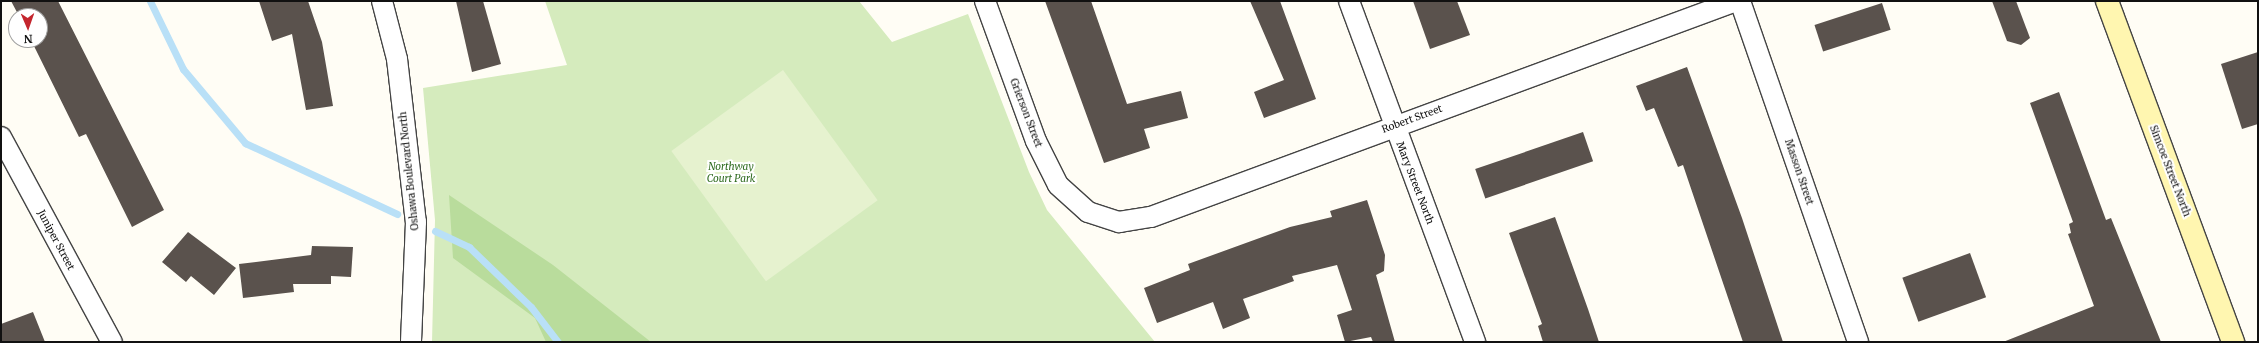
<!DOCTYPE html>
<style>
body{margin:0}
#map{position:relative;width:2259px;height:343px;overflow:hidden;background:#fffdf5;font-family:Merriweather,serif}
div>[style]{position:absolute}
.green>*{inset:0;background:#d5ebbd}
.forest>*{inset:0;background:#b9dc9c}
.pitch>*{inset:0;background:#e6f2cf;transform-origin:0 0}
.stream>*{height:7px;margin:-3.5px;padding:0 3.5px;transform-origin:3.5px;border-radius:3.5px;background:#b9e0f7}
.building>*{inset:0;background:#5a524d;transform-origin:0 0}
.roads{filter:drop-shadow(1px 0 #444) drop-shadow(-1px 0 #444) drop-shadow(0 1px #444) drop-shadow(0 -1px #444)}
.minor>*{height:20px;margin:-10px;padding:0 10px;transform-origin:10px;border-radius:10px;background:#fff}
.secondary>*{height:22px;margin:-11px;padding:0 11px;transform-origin:11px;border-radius:11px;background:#fff6b0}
span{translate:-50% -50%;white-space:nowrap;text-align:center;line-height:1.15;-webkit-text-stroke:4px #fff;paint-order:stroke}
.street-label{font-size:10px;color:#111}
.park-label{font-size:10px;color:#2f6b1f;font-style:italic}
.frame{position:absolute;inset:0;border:2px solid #111;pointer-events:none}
.north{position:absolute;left:8px;top:8px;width:40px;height:40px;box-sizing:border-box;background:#fff;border:1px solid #a0a0a0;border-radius:50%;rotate:178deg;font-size:11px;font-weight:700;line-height:16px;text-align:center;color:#111}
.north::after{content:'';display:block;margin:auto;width:14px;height:18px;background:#c4262e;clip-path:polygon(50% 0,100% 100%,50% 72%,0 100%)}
</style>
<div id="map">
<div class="green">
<i style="clip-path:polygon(545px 1px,859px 1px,892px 42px,968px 14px,1029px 172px,1047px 210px,1155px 342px,432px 342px,435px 220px,423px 88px,567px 65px)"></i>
</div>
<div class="forest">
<i style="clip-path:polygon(449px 195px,553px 265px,651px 342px,546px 342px,535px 318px,453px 258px)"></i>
</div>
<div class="pitch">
<i style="left:783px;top:70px;width:161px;height:138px;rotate:54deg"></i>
</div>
<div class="stream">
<i style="left:150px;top:1px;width:76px;rotate:64.1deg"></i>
<i style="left:183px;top:69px;width:97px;rotate:50deg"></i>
<i style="left:245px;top:143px;width:168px;rotate:25deg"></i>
<i style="left:435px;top:231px;width:38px;rotate:25deg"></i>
<i style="left:469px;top:247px;width:86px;rotate:44.1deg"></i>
<i style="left:531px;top:307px;width:44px;rotate:52.4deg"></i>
</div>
<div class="building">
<i style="clip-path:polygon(11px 1px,58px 1px,164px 210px,132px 227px,86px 134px,79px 137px,31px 40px,40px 40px,40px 16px,19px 16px)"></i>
<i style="clip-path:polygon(259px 1px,308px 1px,322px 42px,333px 106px,306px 110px,292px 34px,272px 41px)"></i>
<i style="clip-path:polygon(456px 1px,483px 1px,501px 64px,472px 72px)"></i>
<i style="clip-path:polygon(1045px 1px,1091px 1px,1127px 104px,1181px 91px,1188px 118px,1144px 129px,1150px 148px,1104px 163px)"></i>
<i style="clip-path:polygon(1250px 1px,1280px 1px,1316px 99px,1264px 118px,1254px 92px,1284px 80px)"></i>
<i style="clip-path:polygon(1413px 1px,1457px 1px,1470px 35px,1430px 49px)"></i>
<i style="clip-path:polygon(1992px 1px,2016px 1px,2030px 38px,2021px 45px,2007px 41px)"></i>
<i style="left:1882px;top:3px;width:28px;height:71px;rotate:72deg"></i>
<i style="clip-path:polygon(2258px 52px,2258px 124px,2242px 129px,2221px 64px)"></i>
<i style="clip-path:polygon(1687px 67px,1742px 218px,1783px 342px,1743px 342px,1683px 165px,1678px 167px,1654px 108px,1646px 111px,1636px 86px)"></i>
<i style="clip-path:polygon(2059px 92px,2106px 220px,2111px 218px,2161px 342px,2003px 342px,2094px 306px,2068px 234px,2071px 233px,2069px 224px,2073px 222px,2030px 103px)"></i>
<i style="left:1583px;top:132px;width:31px;height:114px;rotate:71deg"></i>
<i style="clip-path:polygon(1367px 200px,1385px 255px,1384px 271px,1376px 275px,1395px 342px,1373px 342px,1371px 337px,1345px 342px,1337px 315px,1352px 310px,1337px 265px,1292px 276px,1294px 281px,1243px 299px,1250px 318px,1223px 329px,1213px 302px,1157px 323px,1144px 288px,1190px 270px,1188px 264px,1290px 227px,1332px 217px,1330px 211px)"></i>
<i style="clip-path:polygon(1555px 217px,1588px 309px,1599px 342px,1543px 342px,1538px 326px,1542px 324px,1509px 233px)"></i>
<i style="clip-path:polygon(188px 232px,236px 268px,214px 295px,191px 276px,186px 282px,162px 262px)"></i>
<i style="clip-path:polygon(312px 246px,353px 247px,351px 277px,331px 276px,331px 284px,293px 284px,294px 292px,243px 298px,239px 264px,311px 255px)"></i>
<i style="left:1970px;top:253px;width:47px;height:72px;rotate:70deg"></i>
<i style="clip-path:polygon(33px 312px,45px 342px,1px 342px,1px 324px)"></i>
</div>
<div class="roads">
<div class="minor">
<i style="left:382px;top:1px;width:60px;rotate:75.5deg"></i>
<i style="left:397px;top:59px;width:164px;rotate:83.4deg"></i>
<i style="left:416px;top:222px;width:120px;rotate:92.4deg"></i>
<i style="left:985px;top:1px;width:149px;rotate:70deg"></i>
<i style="left:1036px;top:141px;width:49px;rotate:63.4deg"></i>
<i style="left:1058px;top:185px;width:40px;rotate:42deg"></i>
<i style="left:1088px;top:212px;width:33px;rotate:18deg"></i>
<i style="left:1119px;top:222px;width:32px;rotate:-9deg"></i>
<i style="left:1151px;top:217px;width:624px;rotate:-20.27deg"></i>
<i style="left:1349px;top:1px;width:364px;rotate:69.7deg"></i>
<i style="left:1740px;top:1px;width:361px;rotate:70.9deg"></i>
<i style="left:1px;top:137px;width:233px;rotate:61.6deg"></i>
</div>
<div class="secondary">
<i style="left:2107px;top:1px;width:364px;rotate:69.7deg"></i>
</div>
</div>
<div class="street-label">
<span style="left:1026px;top:113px;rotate:69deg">Grierson Street</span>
<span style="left:1412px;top:119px;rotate:-20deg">Robert Street</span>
<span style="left:409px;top:171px;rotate:-96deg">Oshawa Boulevard North</span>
<span style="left:2170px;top:171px;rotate:69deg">Simcoe Street North</span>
<span style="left:1799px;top:172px;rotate:71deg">Masson Street</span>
<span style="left:1415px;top:183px;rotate:69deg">Mary Street North</span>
<span style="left:56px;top:240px;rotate:62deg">Juniper Street</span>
</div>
<div class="park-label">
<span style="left:731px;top:172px">Northway<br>Court Park</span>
</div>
<div class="frame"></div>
<div class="north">N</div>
</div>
